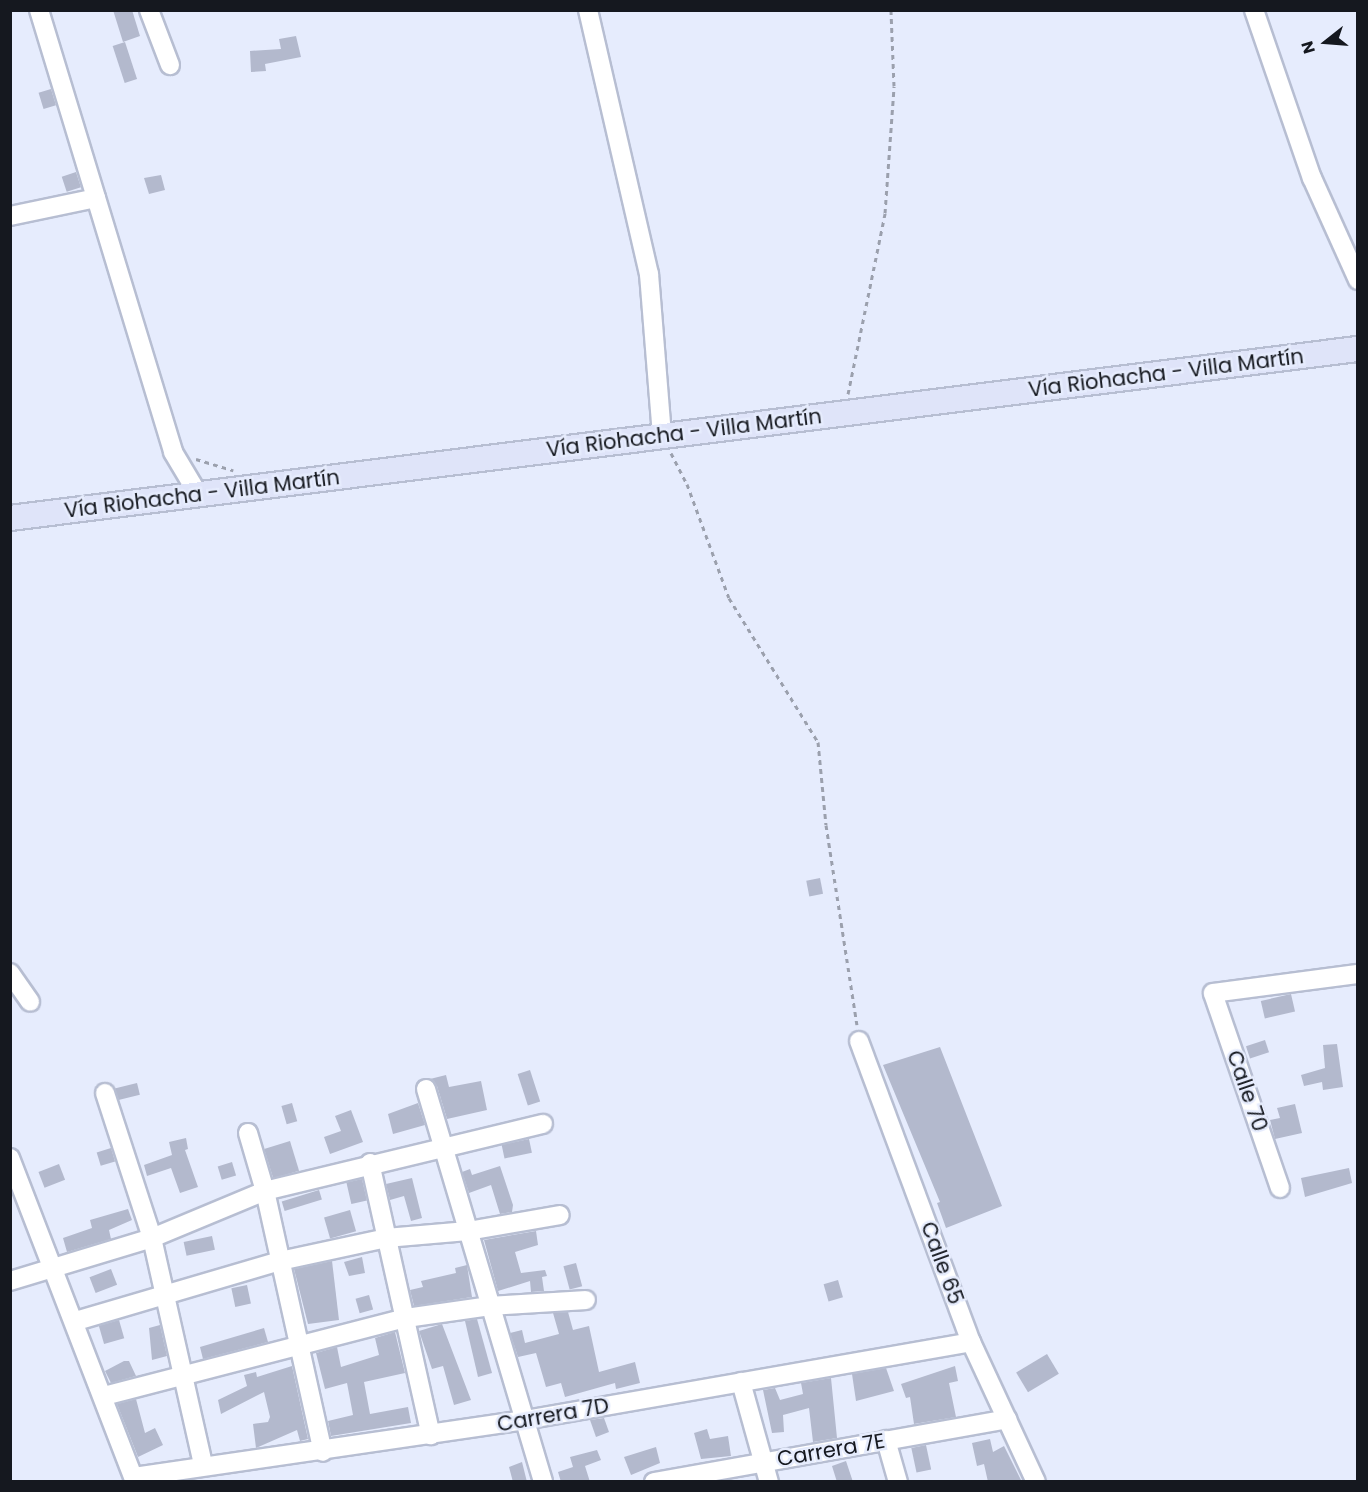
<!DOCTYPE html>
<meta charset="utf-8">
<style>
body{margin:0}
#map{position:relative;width:1368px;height:1492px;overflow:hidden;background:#e6ecfd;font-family:Poppins,sans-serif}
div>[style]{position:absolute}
.building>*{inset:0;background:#b3b9cd;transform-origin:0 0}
.path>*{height:3px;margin-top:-1.5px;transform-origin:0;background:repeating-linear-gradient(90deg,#9ba0ad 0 4.5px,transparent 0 9px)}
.roads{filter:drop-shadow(2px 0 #b7bed2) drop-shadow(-2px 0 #b7bed2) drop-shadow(0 2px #b7bed2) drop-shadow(0 -2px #b7bed2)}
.street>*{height:18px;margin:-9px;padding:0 9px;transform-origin:9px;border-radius:9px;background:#fff}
.secondary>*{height:24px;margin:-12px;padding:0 12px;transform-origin:12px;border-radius:12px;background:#dfe4f9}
span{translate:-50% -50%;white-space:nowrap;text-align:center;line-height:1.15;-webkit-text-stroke:5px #e6ecfd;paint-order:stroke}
.street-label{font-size:21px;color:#15181f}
.frame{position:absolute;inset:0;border:12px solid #15181f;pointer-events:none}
.north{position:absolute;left:1296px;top:12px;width:60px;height:60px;-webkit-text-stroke:4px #e6ecfd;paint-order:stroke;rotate:253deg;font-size:16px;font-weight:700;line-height:24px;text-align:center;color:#15181f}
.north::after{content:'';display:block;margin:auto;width:21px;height:27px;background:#15181f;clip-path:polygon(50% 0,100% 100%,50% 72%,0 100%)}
</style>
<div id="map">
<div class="building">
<i style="clip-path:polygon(113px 10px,132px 10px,140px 36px,123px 42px)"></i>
<i style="clip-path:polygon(296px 36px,301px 57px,265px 64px,266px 71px,251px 72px,250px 51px,281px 49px,279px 39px)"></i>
<i style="left:125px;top:42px;width:39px;height:13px;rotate:72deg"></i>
<i style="left:51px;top:89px;width:17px;height:13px;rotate:73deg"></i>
<i style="left:76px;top:172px;width:16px;height:15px;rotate:72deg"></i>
<i style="clip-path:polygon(161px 175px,165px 190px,149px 194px,144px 178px)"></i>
<i style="left:820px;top:878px;width:16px;height:14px;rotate:79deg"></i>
<i style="left:1291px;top:994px;width:18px;height:31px;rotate:77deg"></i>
<i style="left:1265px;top:1040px;width:13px;height:20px;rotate:72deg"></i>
<i style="clip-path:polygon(1337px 1044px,1343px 1087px,1323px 1090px,1322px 1082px,1304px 1086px,1301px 1075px,1325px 1068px,1323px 1045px)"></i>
<i style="clip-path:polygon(940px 1047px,1002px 1206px,946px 1228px,937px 1203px,940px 1202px,883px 1065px)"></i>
<i style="left:530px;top:1070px;width:33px;height:13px;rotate:72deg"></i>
<i style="clip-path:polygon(446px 1075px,449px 1087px,481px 1081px,487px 1110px,447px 1119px,437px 1086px,430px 1079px)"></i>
<i style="left:137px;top:1083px;width:12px;height:23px;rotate:76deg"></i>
<i style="left:292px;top:1103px;width:19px;height:11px;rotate:74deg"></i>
<i style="clip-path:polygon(418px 1103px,425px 1125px,393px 1134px,388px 1114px)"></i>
<i style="clip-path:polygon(1295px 1104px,1302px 1133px,1275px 1139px,1270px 1120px,1280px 1118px,1277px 1108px)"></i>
<i style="clip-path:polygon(351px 1110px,363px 1142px,330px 1154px,324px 1137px,341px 1131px,335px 1116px)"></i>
<i style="clip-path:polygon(186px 1138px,188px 1149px,185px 1150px,198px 1187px,180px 1193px,171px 1168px,147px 1176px,144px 1165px,172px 1155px,169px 1142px)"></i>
<i style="left:529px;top:1139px;width:14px;height:28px;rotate:78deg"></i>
<i style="left:290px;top:1141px;width:31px;height:27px;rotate:73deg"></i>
<i style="left:111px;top:1148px;width:14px;height:15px;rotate:73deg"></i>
<i style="left:232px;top:1162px;width:14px;height:15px;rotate:73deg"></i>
<i style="left:59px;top:1164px;width:17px;height:22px;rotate:69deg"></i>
<i style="clip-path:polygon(500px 1166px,513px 1205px,512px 1212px,500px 1214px,491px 1185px,469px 1193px,462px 1172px,470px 1169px,472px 1175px)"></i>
<i style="clip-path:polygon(1349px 1168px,1352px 1183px,1305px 1197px,1301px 1178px)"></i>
<i style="clip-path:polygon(412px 1178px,422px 1218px,411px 1221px,404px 1196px,390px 1200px,386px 1184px)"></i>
<i style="left:362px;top:1179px;width:22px;height:16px;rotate:77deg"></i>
<i style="left:319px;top:1190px;width:10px;height:39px;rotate:73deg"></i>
<i style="clip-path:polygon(128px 1209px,132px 1220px,109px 1230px,111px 1239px,67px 1252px,63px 1238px,92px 1228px,90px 1220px)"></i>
<i style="left:350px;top:1210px;width:22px;height:27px;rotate:74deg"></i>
<i style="clip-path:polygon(536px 1231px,538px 1245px,515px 1252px,521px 1273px,545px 1270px,547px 1276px,542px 1277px,544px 1291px,531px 1292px,530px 1281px,498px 1291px,484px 1240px)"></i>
<i style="left:212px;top:1236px;width:14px;height:29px;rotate:78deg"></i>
<i style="clip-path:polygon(362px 1257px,365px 1273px,349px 1276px,344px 1262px)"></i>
<i style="clip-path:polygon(332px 1261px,339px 1320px,308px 1324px,294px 1269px)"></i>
<i style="left:576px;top:1263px;width:24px;height:13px;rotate:75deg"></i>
<i style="clip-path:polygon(467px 1265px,472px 1297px,414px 1306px,410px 1290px,423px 1287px,421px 1281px,456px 1273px,455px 1268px)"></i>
<i style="left:111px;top:1269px;width:17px;height:23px;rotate:69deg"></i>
<i style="left:838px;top:1280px;width:18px;height:15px;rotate:74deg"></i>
<i style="left:247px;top:1285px;width:19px;height:16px;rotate:78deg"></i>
<i style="left:369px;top:1295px;width:15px;height:14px;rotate:74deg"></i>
<i style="clip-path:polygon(568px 1312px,573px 1330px,589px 1326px,599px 1372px,635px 1362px,640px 1383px,616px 1389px,615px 1383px,565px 1397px,561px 1383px,546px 1387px,536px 1353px,518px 1357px,510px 1333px,522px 1330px,525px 1343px,559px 1334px,553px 1313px)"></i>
<i style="clip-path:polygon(477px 1319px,492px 1373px,478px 1377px,465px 1321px)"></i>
<i style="left:119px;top:1320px;width:19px;height:21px;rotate:74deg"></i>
<i style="clip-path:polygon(442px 1324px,471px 1400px,454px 1405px,443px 1366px,432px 1369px,419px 1331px)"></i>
<i style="clip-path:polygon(160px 1325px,167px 1356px,152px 1360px,149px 1328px)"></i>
<i style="clip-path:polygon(264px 1328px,268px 1342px,203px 1359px,200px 1347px)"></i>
<i style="clip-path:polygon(395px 1332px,405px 1373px,364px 1382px,370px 1414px,408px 1407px,411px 1423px,331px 1436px,328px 1421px,353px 1415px,347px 1383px,325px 1389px,316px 1353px,337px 1347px,341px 1367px,379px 1355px,375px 1338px)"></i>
<i style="left:1047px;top:1354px;width:23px;height:36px;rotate:59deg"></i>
<i style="clip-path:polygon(124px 1361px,129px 1361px,136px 1376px,111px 1383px,105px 1371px)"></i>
<i style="clip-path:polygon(292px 1366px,308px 1439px,300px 1441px,297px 1430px,256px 1448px,253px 1424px,268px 1422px,270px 1417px,264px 1392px,221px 1414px,218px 1400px,247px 1386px,244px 1375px,256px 1372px,257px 1377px)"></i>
<i style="clip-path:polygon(955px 1366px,958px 1381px,949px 1383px,956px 1417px,914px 1424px,910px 1397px,906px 1398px,901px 1384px)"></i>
<i style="clip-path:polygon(886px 1368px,894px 1391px,856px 1401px,852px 1374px)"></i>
<i style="clip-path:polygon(831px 1378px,837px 1438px,813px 1442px,809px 1408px,783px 1415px,784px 1432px,772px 1433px,763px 1390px,775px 1388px,780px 1400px,803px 1394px,801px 1383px)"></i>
<i style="clip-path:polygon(136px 1399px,145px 1433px,155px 1428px,163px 1445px,138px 1457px,117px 1404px)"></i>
<i style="clip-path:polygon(604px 1418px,609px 1432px,596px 1437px,590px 1420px)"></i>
<i style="clip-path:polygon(707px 1429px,710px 1439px,728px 1436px,731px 1456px,701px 1459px,694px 1433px)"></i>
<i style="clip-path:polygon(990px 1439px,993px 1452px,1004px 1446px,1022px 1482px,988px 1482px,984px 1464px,977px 1466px,972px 1443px)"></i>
<i style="left:926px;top:1445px;width:25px;height:15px;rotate:78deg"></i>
<i style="clip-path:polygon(656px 1447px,660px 1463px,631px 1475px,624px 1457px)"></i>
<i style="clip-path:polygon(597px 1450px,601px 1460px,585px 1466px,590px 1482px,561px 1482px,558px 1472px,573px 1467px,570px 1457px)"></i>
<i style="clip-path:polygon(846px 1461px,853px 1482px,837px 1482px,832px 1466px)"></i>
<i style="clip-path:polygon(522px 1462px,527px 1482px,513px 1482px,509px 1467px)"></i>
</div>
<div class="path">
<i style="left:848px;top:394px;width:185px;rotate:-78.4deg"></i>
<i style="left:885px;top:213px;width:127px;rotate:-85.9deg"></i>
<i style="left:894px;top:86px;width:76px;rotate:-92.3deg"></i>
<i style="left:671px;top:453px;width:35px;rotate:63deg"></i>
<i style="left:687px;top:484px;width:121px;rotate:69.8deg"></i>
<i style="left:729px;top:598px;width:169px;rotate:58.3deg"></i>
<i style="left:818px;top:742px;width:83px;rotate:84.5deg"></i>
<i style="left:826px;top:825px;width:202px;rotate:81.2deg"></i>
<i style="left:196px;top:459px;width:39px;rotate:17deg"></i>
</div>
<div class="roads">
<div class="street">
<i style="left:39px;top:10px;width:462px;rotate:73.1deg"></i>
<i style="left:173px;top:452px;width:49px;rotate:59.2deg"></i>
<i style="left:149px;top:10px;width:59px;rotate:69.1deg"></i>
<i style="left:588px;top:10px;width:271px;rotate:77deg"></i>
<i style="left:649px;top:274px;width:162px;rotate:85.4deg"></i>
<i style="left:1254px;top:10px;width:178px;rotate:71deg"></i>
<i style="left:1312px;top:178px;width:112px;rotate:65.7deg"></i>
<i style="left:10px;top:216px;width:88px;rotate:-11.8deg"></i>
<i style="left:10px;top:973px;width:35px;rotate:55deg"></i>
<i style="left:859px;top:1041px;width:321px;rotate:69.6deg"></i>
<i style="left:971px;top:1342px;width:154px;rotate:65.1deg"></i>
<i style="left:426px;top:1089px;width:410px;rotate:73.4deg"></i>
<i style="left:105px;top:1093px;width:152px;rotate:72deg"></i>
<i style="left:152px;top:1238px;width:233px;rotate:77.3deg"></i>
<i style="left:248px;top:1133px;width:60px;rotate:73.7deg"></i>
<i style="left:265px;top:1191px;width:267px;rotate:77.5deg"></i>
<i style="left:10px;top:1158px;width:347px;rotate:68.9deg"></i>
<i style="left:370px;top:1163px;width:279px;rotate:77.4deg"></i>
<i style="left:1280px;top:1188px;width:206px;rotate:-109deg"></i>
<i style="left:1213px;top:993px;width:146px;rotate:-7.5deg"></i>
<i style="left:10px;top:1281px;width:148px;rotate:-16.8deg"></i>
<i style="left:152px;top:1238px;width:122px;rotate:-22.6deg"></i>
<i style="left:265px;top:1191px;width:286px;rotate:-13.6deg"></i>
<i style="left:76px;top:1321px;width:213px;rotate:-16.4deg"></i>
<i style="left:280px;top:1261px;width:108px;rotate:-12.2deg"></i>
<i style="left:386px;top:1238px;width:82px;rotate:-4.9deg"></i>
<i style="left:468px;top:1231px;width:93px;rotate:-9.9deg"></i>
<i style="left:741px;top:1382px;width:104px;rotate:74.4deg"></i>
<i style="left:104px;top:1396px;width:312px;rotate:-14.5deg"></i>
<i style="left:406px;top:1318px;width:85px;rotate:-8.1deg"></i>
<i style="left:490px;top:1306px;width:96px;rotate:-3.6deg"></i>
<i style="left:886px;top:1440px;width:44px;rotate:74.1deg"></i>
<i style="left:134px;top:1477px;width:395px;rotate:-8.3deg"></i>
<i style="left:525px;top:1420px;width:453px;rotate:-9.9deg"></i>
<i style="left:654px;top:1482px;width:359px;rotate:-10.1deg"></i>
</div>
<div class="secondary">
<i style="left:10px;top:518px;width:1359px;rotate:-7.15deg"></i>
</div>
</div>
<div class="street-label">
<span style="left:1166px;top:373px;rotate:-7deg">Vía Riohacha - Villa Martín</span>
<span style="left:684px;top:433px;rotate:-7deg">Vía Riohacha - Villa Martín</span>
<span style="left:202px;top:494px;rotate:-7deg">Vía Riohacha - Villa Martín</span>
<span style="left:1247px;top:1091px;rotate:71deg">Calle 70</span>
<span style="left:942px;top:1263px;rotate:70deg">Calle 65</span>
<span style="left:553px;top:1415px;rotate:-10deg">Carrera 7D</span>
<span style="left:831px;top:1450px;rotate:-10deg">Carrera 7E</span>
</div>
<div class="frame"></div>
<div class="north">N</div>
</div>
